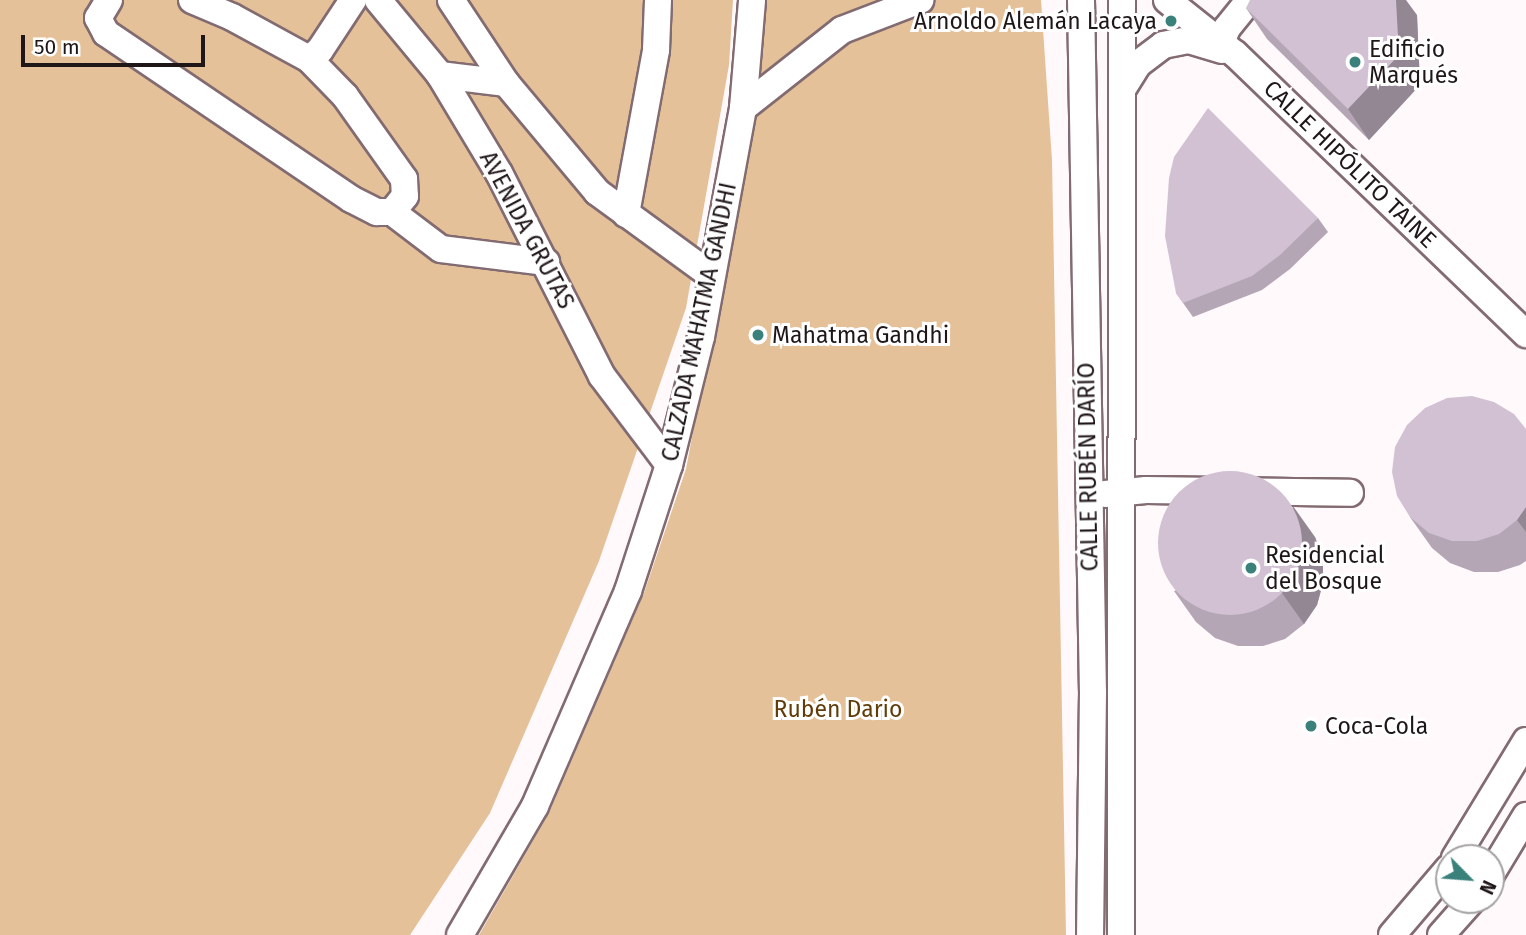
<!DOCTYPE html>
<meta charset="utf-8">
<style>
body{margin:0}
#map{position:relative;width:1526px;height:935px;overflow:hidden;background:#fff9fb;font-family:"Fira Sans",sans-serif}
div>[style]{position:absolute}
.green>*{inset:0;background:#e5c199}
.roads{filter:drop-shadow(2px 0 #826b71) drop-shadow(-2px 0 #826b71) drop-shadow(0 2px #826b71) drop-shadow(0 -2px #826b71)}
.minor>*{height:26px;margin:-13px;padding:0 13px;transform-origin:13px;border-radius:13px;background:#fff}
.wall>*{inset:0;background:#b5a6b5}
.shaded-wall>*{inset:0;background:#938793}
.building>*{inset:0;background:#d2c1d2}
.round{border-radius:50%}
.dots>*{width:19px;height:19px;translate:-50% -50%;box-sizing:border-box;border:4px solid #fff;border-radius:50%}
span{translate:-50% -50%;white-space:nowrap;text-align:center;line-height:1.15;-webkit-text-stroke:6px #fff;paint-order:stroke}
.poi-label{font-size:23px;color:#1f1618}
.right{translate:-100% -50%;text-align:right}
.left{translate:0 -50%;text-align:left}
.street-label{font-size:23px;color:#1f1618}
.park-label{font-size:23px;color:#603c08}
.north{position:absolute;left:1435px;top:844px;width:70px;height:70px;box-sizing:border-box;background:#fff;border:2px solid #a5a2a3;border-radius:50%;rotate:115deg;font-size:19px;font-weight:700;line-height:28px;text-align:center;color:#1f1618}
.north::after{content:'';display:block;margin:auto;width:24px;height:32px;background:#3a817c;clip-path:polygon(50% 0,100% 100%,50% 72%,0 100%)}
.scale{position:absolute;left:21px;top:35px;width:184px;height:32px;box-sizing:border-box;border:4px solid #1f1618;border-top:0;padding-left:9px;font-size:21px;line-height:24px;white-space:nowrap;color:#1f1618;-webkit-text-stroke:5px #fff;paint-order:stroke}
</style>
<div id="map">
<div class="green">
<i style="clip-path:polygon(0 0,733px 0,729px 65px,686px 308px,599px 561px,490px 813px,410px 935px,0 935px)"></i>
<i style="clip-path:polygon(767px 0,1041px 0,1052px 160px,1066px 935px,479px 935px,549px 813px,644px 593px,686px 469px,751px 127px)"></i>
</div>
<div class="roads">
<div class="minor">
<i style="left:109px;top:0;width:21px;rotate:121deg"></i>
<i style="left:98px;top:18px;width:17px;rotate:62deg"></i>
<i style="left:106px;top:33px;width:296px;rotate:34.1deg"></i>
<i style="left:351px;top:199px;width:29px;rotate:27deg"></i>
<i style="left:377px;top:212px;width:15px"></i>
<i style="left:392px;top:212px;width:61px;rotate:37.1deg"></i>
<i style="left:441px;top:249px;width:106px;rotate:7.1deg"></i>
<i style="left:192px;top:0;width:43px;rotate:23deg"></i>
<i style="left:232px;top:17px;width:88px;rotate:28.6deg"></i>
<i style="left:309px;top:59px;width:14px;rotate:-39deg"></i>
<i style="left:320px;top:50px;width:60px;rotate:-56.6deg"></i>
<i style="left:378px;top:0;width:97px;rotate:50.4deg"></i>
<i style="left:440px;top:75px;width:114px;rotate:59deg"></i>
<i style="left:499px;top:173px;width:228px;rotate:63.1deg"></i>
<i style="left:602px;top:376px;width:111px;rotate:53deg"></i>
<i style="left:451px;top:0;width:100px;rotate:56.5deg"></i>
<i style="left:506px;top:83px;width:142px;rotate:50.1deg"></i>
<i style="left:597px;top:192px;width:142px;rotate:36.1deg"></i>
<i style="left:1081px;top:0;width:692px;rotate:89.01deg"></i>
<i style="left:1093px;top:692px;width:243px;rotate:90.7deg"></i>
<i style="left:1167px;top:0;width:87px;rotate:38.5deg"></i>
<i style="left:1235px;top:54px;width:404px;rotate:43.9deg"></i>
<i style="left:1221px;top:43px;width:16px;rotate:-68deg"></i>
<i style="left:1227px;top:28px;width:36px;rotate:-51deg"></i>
<i style="left:309px;top:59px;width:52px;rotate:45.8deg"></i>
<i style="left:345px;top:96px;width:102px;rotate:54.6deg"></i>
<i style="left:404px;top:179px;width:17px;rotate:87deg"></i>
<i style="left:405px;top:196px;width:21px;rotate:129deg"></i>
<i style="left:440px;top:75px;width:66px;rotate:6.9deg"></i>
<i style="left:1123px;top:88px;width:28px;rotate:-58deg"></i>
<i style="left:1138px;top:64px;width:31px;rotate:-37deg"></i>
<i style="left:1163px;top:45px;width:26px;rotate:-11deg"></i>
<i style="left:1189px;top:40px;width:34px;rotate:17deg"></i>
<i style="left:743px;top:108px;width:126px;rotate:-38.2deg"></i>
<i style="left:842px;top:30px;width:84px;rotate:-21deg"></i>
<i style="left:626px;top:214px;width:167px;rotate:-79.6deg"></i>
<i style="left:656px;top:50px;width:50px;rotate:-87.7deg"></i>
<i style="left:1105px;top:494px;width:41px;rotate:-5.6deg"></i>
<i style="left:1146px;top:490px;width:204px;rotate:0.8deg"></i>
<i style="left:1455px;top:858px;width:137px;rotate:-58.7deg"></i>
<i style="left:1491px;top:874px;width:68px;rotate:-58.9deg"></i>
<i style="left:460px;top:935px;width:149px;rotate:-59.8deg"></i>
<i style="left:535px;top:806px;width:234px;rotate:-66.6deg"></i>
<i style="left:628px;top:591px;width:133px;rotate:-72deg"></i>
<i style="left:669px;top:465px;width:132px;rotate:-76deg"></i>
<i style="left:701px;top:337px;width:233px;rotate:-79.6deg"></i>
<i style="left:743px;top:108px;width:108px;rotate:-85.2deg"></i>
<i style="left:1121px;top:935px;width:935px;rotate:-89.94deg"></i>
<i style="left:1392px;top:935px;width:88px;rotate:-49.6deg"></i>
<i style="left:1441px;top:935px;width:47px;rotate:-48.5deg"></i>
</div>
</div>
<div class="wall">
<i style="clip-path:polygon(1246px 8px,1417px 15px,1420px 85px,1369px 140px,1267px 39px)"></i>
<i style="clip-path:polygon(1318px 218px,1328px 232px,1290px 269px,1262px 290px,1193px 317px,1176px 293px)"></i>
<i style="clip-path:polygon(1526px 429px,1526px 561px,1520px 565px,1498px 572px,1474px 572px,1450px 563px,1432px 548px,1410px 517px)"></i>
<i style="clip-path:polygon(1315px 537px,1323px 559px,1323px 583px,1317px 605px,1304px 624px,1285px 639px,1263px 646px,1238px 646px,1215px 638px,1196px 622px,1174px 591px)"></i>
</div>
<div class="shaded-wall">
<i style="clip-path:polygon(1396px 0,1406px 0,1417px 15px,1420px 85px,1369px 140px,1348px 109px)"></i>
<i style="clip-path:polygon(1293px 506px,1315px 537px,1323px 559px,1323px 583px,1317px 605px,1304px 624px,1282px 593px)"></i>
<i style="clip-path:polygon(1526px 507px,1526px 532px,1517px 520px)"></i>
</div>
<div class="building">
<i style="clip-path:polygon(1250px 0,1396px 0,1399px 55px,1348px 109px,1246px 8px)"></i>
<i style="clip-path:polygon(1208px 108px,1318px 218px,1280px 255px,1252px 276px,1183px 303px,1176px 293px,1165px 236px,1169px 178px,1174px 157px)"></i>
<i style="clip-path:polygon(1472px 396px,1494px 402px,1514px 414px,1526px 429px,1526px 507px,1517px 520px,1499px 534px,1477px 541px,1452px 541px,1429px 533px,1410px 517px,1397px 496px,1392px 472px,1395px 447px,1407px 425px,1425px 408px,1447px 398px)"></i>
<i class="round" style="left:1158px;top:471px;width:144px;height:144px"></i>
</div>
<div class="dots">
<i style="left:1171px;top:21px;background:#3a817c"></i>
<i style="left:1355px;top:62px;background:#3a817c"></i>
<i style="left:758px;top:335px;background:#3a817c"></i>
<i style="left:1251px;top:568px;background:#3a817c"></i>
<i style="left:1311px;top:726px;background:#3a817c"></i>
</div>
<div class="poi-label">
<span class="right" style="left:1157px;top:21px">Arnoldo Alemán Lacaya</span>
<span class="left" style="left:1369px;top:62px">Edificio<br>Marqués</span>
<span class="left" style="left:772px;top:335px">Mahatma Gandhi</span>
<span class="left" style="left:1265px;top:568px">Residencial<br>del Bosque</span>
<span class="left" style="left:1325px;top:726px">Coca-Cola</span>
</div>
<div class="street-label">
<span style="left:1350px;top:164px;rotate:44deg">CALLE HIPÓLITO TAINE</span>
<span style="left:527px;top:230px;rotate:62deg">AVENIDA GRUTAS</span>
<span style="left:699px;top:322px;rotate:-78deg">CALZADA MAHATMA GANDHI</span>
<span style="left:1088px;top:467px;rotate:-91deg">CALLE RUBÉN DARÍO</span>
</div>
<div class="park-label">
<span style="left:838px;top:709px">Rubén Dario</span>
</div>
<div class="north">N</div>
<div class="scale">50 m</div>
</div>
